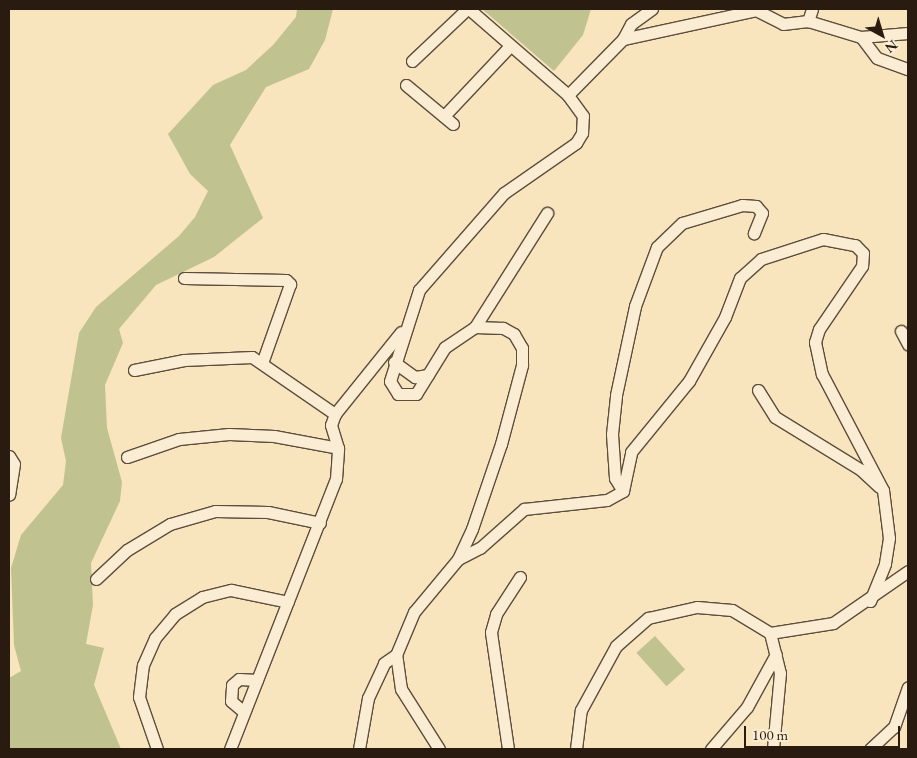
<!DOCTYPE html>
<style>
body{margin:0}
#map{position:relative;width:917px;height:758px;overflow:hidden;background:#f8e4bd;font-family:"EB Garamond",serif}
div>[style]{position:absolute}
.green>*{inset:0;background:#c0c38f;transform-origin:0 0}
.roads{filter:drop-shadow(1px 0 #5d4d3b) drop-shadow(-1px 0 #5d4d3b) drop-shadow(0 1px #5d4d3b) drop-shadow(0 -1px #5d4d3b)}
.minor>*{height:11px;margin:-5.5px;padding:0 5.5px;transform-origin:5.5px;border-radius:5.5px;background:#faedd4}
span{translate:-50% -50%;white-space:nowrap;text-align:center;line-height:1.15;-webkit-text-stroke:5px #faedd4;paint-order:stroke}
.frame{position:absolute;inset:0;border:10px solid #291b10;pointer-events:none}
.north{position:absolute;left:857px;top:10px;width:50px;height:50px;-webkit-text-stroke:4px #faedd4;paint-order:stroke;rotate:141deg;font-size:14px;font-weight:700;line-height:20px;text-align:center;color:#291b10}
.north::after{content:'';display:block;margin:auto;width:18px;height:22px;background:#291b10;clip-path:polygon(50% 0,100% 100%,50% 72%,0 100%)}
.scale{position:absolute;left:744px;top:726px;width:156px;height:22px;box-sizing:border-box;border:2px solid #291b10;border-top:0;padding-left:6px;font-size:15px;line-height:18px;white-space:nowrap;color:#291b10;-webkit-text-stroke:4px #faedd4;paint-order:stroke}
</style>
<div id="map">
<div class="green">
<i style="clip-path:polygon(297px 9px,333px 9px,325px 40px,309px 69px,266px 87px,230px 145px,263px 218px,214px 257px,156px 285px,119px 329px,123px 343px,105px 385px,107px 428px,122px 482px,120px 501px,91px 563px,93px 605px,86px 644px,104px 648px,94px 685px,121px 749px,9px 749px,9px 678px,21px 671px,14px 645px,11px 568px,21px 535px,63px 485px,66px 461px,61px 438px,79px 333px,96px 307px,179px 236px,195px 217px,208px 191px,190px 174px,168px 134px,213px 85px,246px 70px,273px 45px,296px 17px)"></i>
<i style="clip-path:polygon(482px 9px,591px 9px,583px 35px,554px 71px)"></i>
<i style="left:655px;top:636px;width:45px;height:25px;rotate:48deg"></i>
</div>
<div class="roads">
<div class="minor">
<i style="left:812px;top:9px;width:13px;rotate:108deg"></i>
<i style="left:808px;top:21px;width:55px;rotate:16.8deg"></i>
<i style="left:861px;top:37px;width:47px;rotate:-4.9deg"></i>
<i style="left:756px;top:10px;width:30px;rotate:27deg"></i>
<i style="left:783px;top:24px;width:25px;rotate:-7deg"></i>
<i style="left:861px;top:37px;width:26px;rotate:53deg"></i>
<i style="left:877px;top:58px;width:33px;rotate:20deg"></i>
<i style="left:623px;top:39px;width:17px;rotate:-62deg"></i>
<i style="left:631px;top:24px;width:26px;rotate:-36deg"></i>
<i style="left:412px;top:61px;width:76px;rotate:-43.4deg"></i>
<i style="left:406px;top:85px;width:61px;rotate:39.7deg"></i>
<i style="left:568px;top:95px;width:78px;rotate:-45.5deg"></i>
<i style="left:623px;top:39px;width:142px;rotate:-12.2deg"></i>
<i style="left:444px;top:116px;width:96px;rotate:-46.7deg"></i>
<i style="left:184px;top:278px;width:102px;rotate:1.1deg"></i>
<i style="left:286px;top:280px;width:6px;rotate:45deg"></i>
<i style="left:290px;top:284px;width:84px;rotate:109.5deg"></i>
<i style="left:475px;top:327px;width:135px;rotate:-57.7deg"></i>
<i style="left:901px;top:331px;width:15px;rotate:62deg"></i>
<i style="left:394px;top:362px;width:26px;rotate:36deg"></i>
<i style="left:415px;top:377px;width:13px;rotate:-9deg"></i>
<i style="left:134px;top:370px;width:51px;rotate:-11.3deg"></i>
<i style="left:184px;top:360px;width:68px;rotate:-2.5deg"></i>
<i style="left:252px;top:357px;width:101px;rotate:34.5deg"></i>
<i style="left:758px;top:390px;width:32px;rotate:58deg"></i>
<i style="left:775px;top:417px;width:101px;rotate:31.6deg"></i>
<i style="left:861px;top:470px;width:25px;rotate:43deg"></i>
<i style="left:9px;top:456px;width:9px;rotate:58deg"></i>
<i style="left:14px;top:464px;width:31px;rotate:99deg"></i>
<i style="left:127px;top:457px;width:55px;rotate:-19.1deg"></i>
<i style="left:179px;top:439px;width:50px;rotate:-5.7deg"></i>
<i style="left:229px;top:434px;width:45px;rotate:2.5deg"></i>
<i style="left:274px;top:436px;width:65px;rotate:10.6deg"></i>
<i style="left:623px;top:491px;width:15px;rotate:-122deg"></i>
<i style="left:615px;top:478px;width:44px;rotate:-93.9deg"></i>
<i style="left:612px;top:434px;width:39px;rotate:-84deg"></i>
<i style="left:616px;top:395px;width:91px;rotate:-77.9deg"></i>
<i style="left:635px;top:306px;width:63px;rotate:-69.6deg"></i>
<i style="left:657px;top:247px;width:35px;rotate:-44deg"></i>
<i style="left:682px;top:223px;width:63px;rotate:-16.7deg"></i>
<i style="left:742px;top:205px;width:14px;rotate:4deg"></i>
<i style="left:756px;top:206px;width:9px;rotate:49deg"></i>
<i style="left:762px;top:213px;width:22px;rotate:112deg"></i>
<i style="left:458px;top:559px;width:25px;rotate:-27deg"></i>
<i style="left:480px;top:548px;width:59px;rotate:-41.6deg"></i>
<i style="left:524px;top:509px;width:83px;rotate:-6.2deg"></i>
<i style="left:607px;top:500px;width:18px;rotate:-29deg"></i>
<i style="left:623px;top:491px;width:40px;rotate:-78deg"></i>
<i style="left:631px;top:452px;width:92px;rotate:-50.8deg"></i>
<i style="left:689px;top:381px;width:73px;rotate:-60.6deg"></i>
<i style="left:725px;top:317px;width:42px;rotate:-69deg"></i>
<i style="left:740px;top:278px;width:28px;rotate:-42deg"></i>
<i style="left:761px;top:259px;width:65px;rotate:-17.9deg"></i>
<i style="left:823px;top:239px;width:33px;rotate:11deg"></i>
<i style="left:855px;top:245px;width:11px;rotate:45deg"></i>
<i style="left:863px;top:253px;width:13px;rotate:94deg"></i>
<i style="left:862px;top:266px;width:76px;rotate:124.3deg"></i>
<i style="left:819px;top:329px;width:14px;rotate:107deg"></i>
<i style="left:815px;top:342px;width:33px;rotate:78deg"></i>
<i style="left:822px;top:374px;width:131px;rotate:62.3deg"></i>
<i style="left:883px;top:490px;width:48px;rotate:82.9deg"></i>
<i style="left:889px;top:538px;width:26px;rotate:99deg"></i>
<i style="left:885px;top:564px;width:40px;rotate:112deg"></i>
<i style="left:96px;top:579px;width:42px;rotate:-43.1deg"></i>
<i style="left:127px;top:550px;width:50px;rotate:-31.2deg"></i>
<i style="left:170px;top:524px;width:47px;rotate:-16.1deg"></i>
<i style="left:215px;top:511px;width:53px;rotate:1.1deg"></i>
<i style="left:268px;top:512px;width:53px;rotate:11.9deg"></i>
<i style="left:770px;top:633px;width:64px;rotate:-9deg"></i>
<i style="left:833px;top:623px;width:91px;rotate:-34.7deg"></i>
<i style="left:244px;top:712px;width:17px;rotate:-140deg"></i>
<i style="left:231px;top:701px;width:16px;rotate:-86deg"></i>
<i style="left:232px;top:685px;width:9px;rotate:-41deg"></i>
<i style="left:239px;top:679px;width:18px;rotate:3deg"></i>
<i style="left:157px;top:749px;width:55px;rotate:-109.1deg"></i>
<i style="left:139px;top:697px;width:32px;rotate:-83deg"></i>
<i style="left:143px;top:665px;width:30px;rotate:-66deg"></i>
<i style="left:155px;top:638px;width:31px;rotate:-50deg"></i>
<i style="left:175px;top:614px;width:32px;rotate:-32deg"></i>
<i style="left:202px;top:597px;width:30px;rotate:-14deg"></i>
<i style="left:231px;top:590px;width:58px;rotate:11.9deg"></i>
<i style="left:230px;top:749px;width:290px;rotate:-68.6deg"></i>
<i style="left:336px;top:479px;width:31px;rotate:-86deg"></i>
<i style="left:338px;top:448px;width:24px;rotate:-107deg"></i>
<i style="left:331px;top:425px;width:12px;rotate:-70deg"></i>
<i style="left:335px;top:414px;width:105px;rotate:-51.2deg"></i>
<i style="left:359px;top:749px;width:52px;rotate:-80deg"></i>
<i style="left:368px;top:698px;width:38px;rotate:-65deg"></i>
<i style="left:384px;top:663px;width:14px;rotate:-34deg"></i>
<i style="left:439px;top:749px;width:71px;rotate:-122.3deg"></i>
<i style="left:401px;top:689px;width:34px;rotate:-98deg"></i>
<i style="left:396px;top:655px;width:47px;rotate:-67.3deg"></i>
<i style="left:414px;top:612px;width:69px;rotate:-50.3deg"></i>
<i style="left:458px;top:559px;width:33px;rotate:-65deg"></i>
<i style="left:472px;top:529px;width:90px;rotate:-71.2deg"></i>
<i style="left:501px;top:444px;width:82px;rotate:-75.1deg"></i>
<i style="left:522px;top:365px;width:17px;rotate:-90deg"></i>
<i style="left:522px;top:348px;width:16px;rotate:-120deg"></i>
<i style="left:514px;top:334px;width:13px;rotate:-151deg"></i>
<i style="left:503px;top:328px;width:28px;rotate:-178deg"></i>
<i style="left:475px;top:327px;width:36px;rotate:146deg"></i>
<i style="left:445px;top:347px;width:55px;rotate:121.7deg"></i>
<i style="left:416px;top:394px;width:18px;rotate:180deg"></i>
<i style="left:398px;top:394px;width:15px;rotate:-122deg"></i>
<i style="left:390px;top:381px;width:96px;rotate:-72.3deg"></i>
<i style="left:419px;top:290px;width:129px;rotate:-48.8deg"></i>
<i style="left:504px;top:193px;width:88px;rotate:-34.8deg"></i>
<i style="left:576px;top:143px;width:12px;rotate:-59deg"></i>
<i style="left:582px;top:133px;width:17px;rotate:-87deg"></i>
<i style="left:583px;top:116px;width:26px;rotate:-126deg"></i>
<i style="left:568px;top:95px;width:131px;rotate:-139deg"></i>
<i style="left:508px;top:749px;width:118px;rotate:-98.3deg"></i>
<i style="left:491px;top:632px;width:19px;rotate:-74deg"></i>
<i style="left:496px;top:614px;width:44px;rotate:-57deg"></i>
<i style="left:576px;top:749px;width:39px;rotate:-83deg"></i>
<i style="left:581px;top:710px;width:73px;rotate:-61.3deg"></i>
<i style="left:616px;top:646px;width:43px;rotate:-41.2deg"></i>
<i style="left:648px;top:618px;width:50px;rotate:-12.7deg"></i>
<i style="left:697px;top:607px;width:35px;rotate:5deg"></i>
<i style="left:732px;top:610px;width:44px;rotate:31.2deg"></i>
<i style="left:770px;top:633px;width:41px;rotate:76deg"></i>
<i style="left:780px;top:673px;width:76px;rotate:95.3deg"></i>
<i style="left:711px;top:749px;width:55px;rotate:-49.4deg"></i>
<i style="left:747px;top:707px;width:60px;rotate:-61.3deg"></i>
<i style="left:870px;top:749px;width:33px;rotate:-43deg"></i>
<i style="left:894px;top:727px;width:42px;rotate:-70.7deg"></i>
</div>
</div>
<div class="frame"></div>
<div class="north">N</div>
<div class="scale">100 m</div>
</div>
